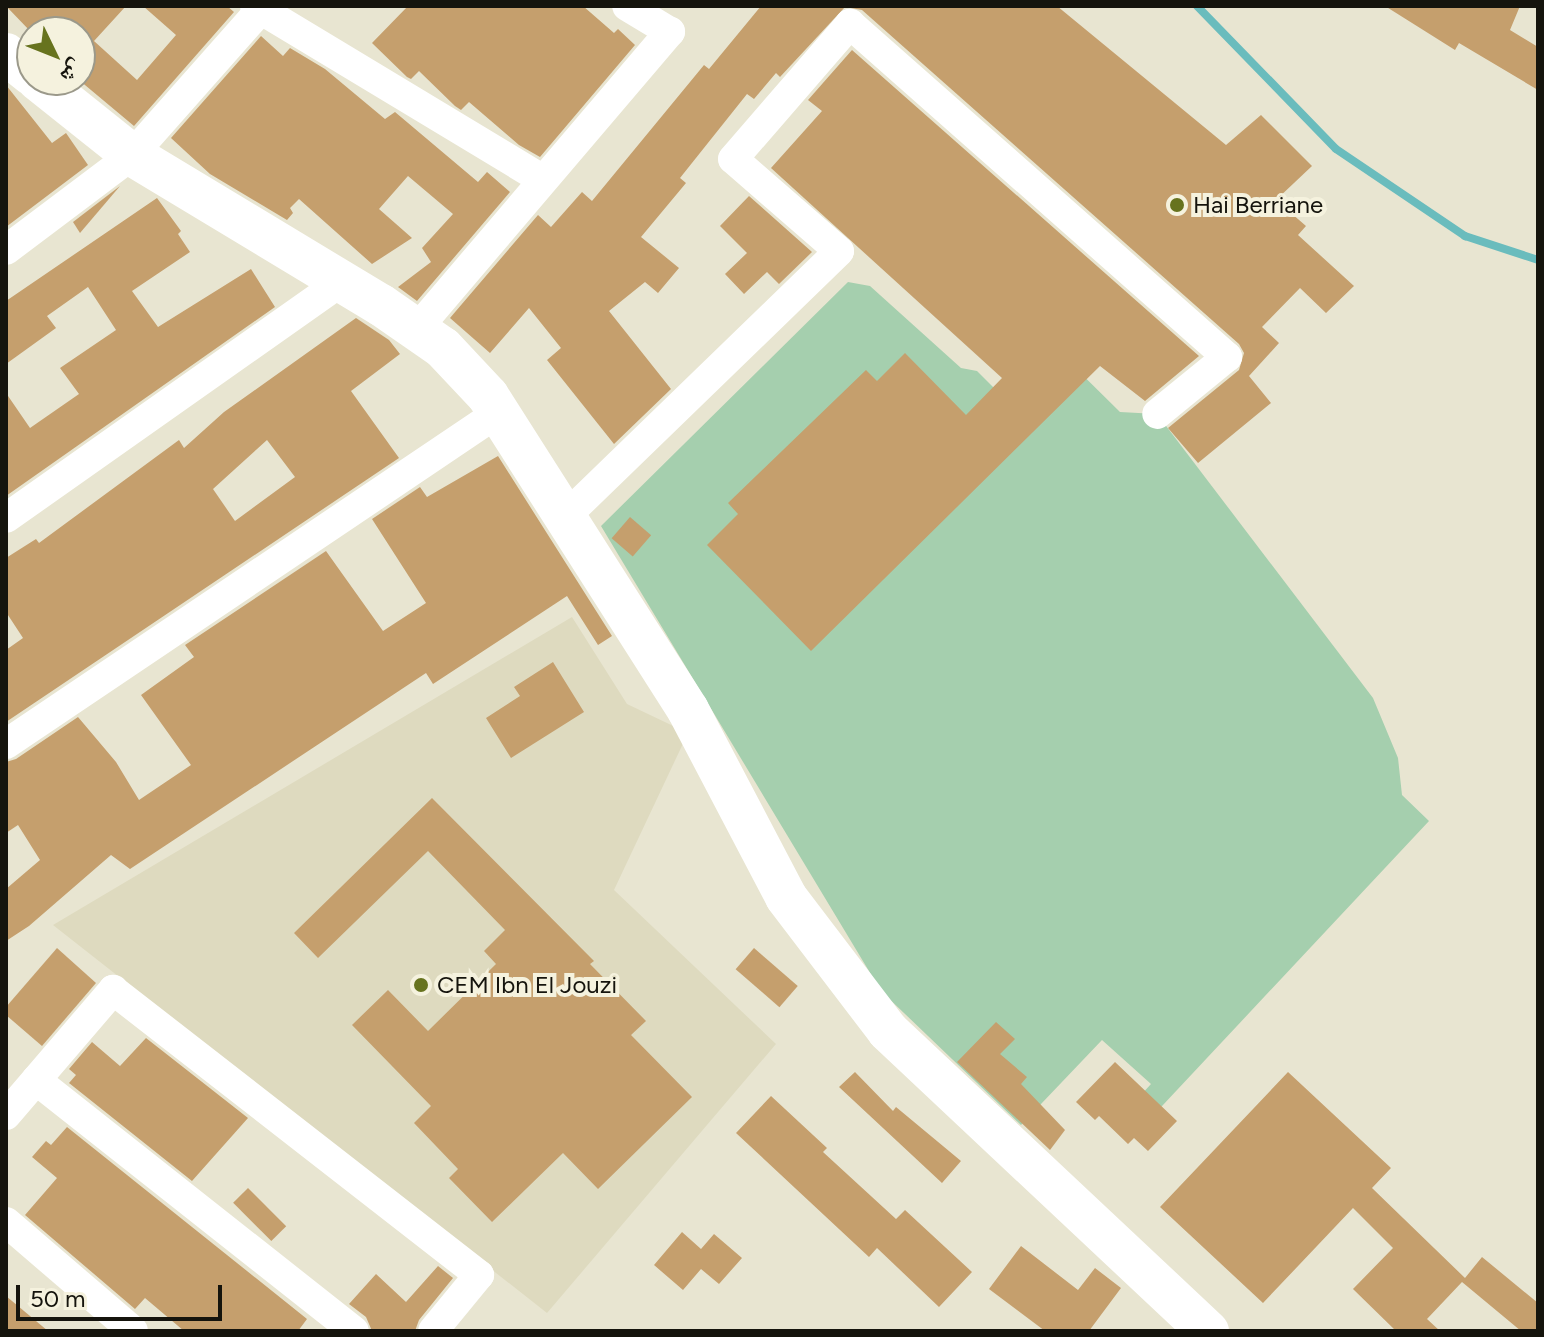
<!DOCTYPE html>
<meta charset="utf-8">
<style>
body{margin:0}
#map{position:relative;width:1544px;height:1337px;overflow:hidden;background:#e8e5d1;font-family:Figtree,"Noto Naskh Arabic",sans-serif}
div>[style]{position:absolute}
.built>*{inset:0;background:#dedabf}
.green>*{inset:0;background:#a5cfae}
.stream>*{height:8px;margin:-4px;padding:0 4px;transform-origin:4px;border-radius:4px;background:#6abcbd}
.building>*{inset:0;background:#c59f6d;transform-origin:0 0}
.minor>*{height:30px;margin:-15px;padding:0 15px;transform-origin:15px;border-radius:15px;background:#fff}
.secondary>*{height:42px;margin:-21px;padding:0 21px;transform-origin:21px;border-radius:21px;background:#fff}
.dots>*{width:22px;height:22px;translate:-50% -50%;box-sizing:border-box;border:4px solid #f5f2de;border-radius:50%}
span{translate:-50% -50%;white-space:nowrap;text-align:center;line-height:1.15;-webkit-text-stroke:8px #f5f2de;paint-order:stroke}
.poi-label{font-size:24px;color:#15140d}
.left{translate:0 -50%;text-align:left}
.frame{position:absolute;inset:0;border:8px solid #15140d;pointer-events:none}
.north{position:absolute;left:16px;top:16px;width:80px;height:80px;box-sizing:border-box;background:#f5f2de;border:2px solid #9b998a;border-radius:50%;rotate:133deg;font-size:22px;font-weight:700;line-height:32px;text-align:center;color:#15140d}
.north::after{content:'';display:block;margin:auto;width:28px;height:36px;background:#67731e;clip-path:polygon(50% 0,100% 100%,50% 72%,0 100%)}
.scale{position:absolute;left:16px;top:1285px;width:206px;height:36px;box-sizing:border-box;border:4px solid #15140d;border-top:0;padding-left:10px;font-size:24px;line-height:28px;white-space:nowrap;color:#15140d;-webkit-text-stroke:6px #f5f2de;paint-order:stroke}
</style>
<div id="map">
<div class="built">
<i style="clip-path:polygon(572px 617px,627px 704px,688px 733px,614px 890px,776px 1044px,547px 1313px,53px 925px)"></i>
</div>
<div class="green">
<i style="clip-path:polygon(848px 282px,870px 286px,961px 368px,977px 371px,995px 389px,1043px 336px,1120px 412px,1157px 414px,1373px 698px,1398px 758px,1402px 795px,1429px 821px,1133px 1137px,1119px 1119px,1151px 1084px,1102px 1040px,1021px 1125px,881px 991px,601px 526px)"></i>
</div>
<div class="stream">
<i style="left:1197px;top:6px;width:199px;rotate:45.8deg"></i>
<i style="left:1336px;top:149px;width:156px;rotate:34deg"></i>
<i style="left:1465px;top:236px;width:77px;rotate:18.2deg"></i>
</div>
<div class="building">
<i style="clip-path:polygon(6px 6px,126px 6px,94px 41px,137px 80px,176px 35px,143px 6px,227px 6px,234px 12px,134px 126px,79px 80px,85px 80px,80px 76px,80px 32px,31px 32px)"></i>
<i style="clip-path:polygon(408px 6px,583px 6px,614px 33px,618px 29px,635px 45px,540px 157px,519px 145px,469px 102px,461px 110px,455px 106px,419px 71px,411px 79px,407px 77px,372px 43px)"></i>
<i style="clip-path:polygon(761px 6px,1057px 6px,1226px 145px,1261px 115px,1312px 166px,1276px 200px,1306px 226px,1298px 235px,1354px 286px,1326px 313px,1300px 288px,1262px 327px,1279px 343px,1249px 376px,1271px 403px,1198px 463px,1168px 428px,1239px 370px,1244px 353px,1239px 344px,862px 10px,845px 7px,780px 77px,776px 73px,754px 99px,747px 94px,680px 178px,686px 183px,641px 237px,679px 268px,658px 293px,645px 282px,609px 311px,671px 389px,614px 444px,547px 360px,561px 348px,529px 308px,490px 353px,450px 318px,538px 215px,551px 227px,582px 192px,592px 201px,704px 65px,709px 69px)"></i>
<i style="clip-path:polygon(1385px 6px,1520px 6px,1510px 30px,1538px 47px,1538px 90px,1459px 43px,1455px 50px)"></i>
<i style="clip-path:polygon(261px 36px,283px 56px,290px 48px,325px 69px,385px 119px,395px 112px,478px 182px,487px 172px,510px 192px,417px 301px,398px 287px,431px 262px,422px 248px,453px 214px,408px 176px,379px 209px,412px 238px,372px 264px,299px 199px,290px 208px,293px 213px,287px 220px,210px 174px,171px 138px)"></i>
<i style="clip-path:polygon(852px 50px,1199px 356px,1145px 401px,1100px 366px,811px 651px,707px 545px,738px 514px,728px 503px,866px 370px,877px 381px,905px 353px,966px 415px,1002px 378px,771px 168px,822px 111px,808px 100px)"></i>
<i style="clip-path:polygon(6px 85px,52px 143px,66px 133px,88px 165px,6px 227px)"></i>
<i style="clip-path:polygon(120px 186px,80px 233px,73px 222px)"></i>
<i style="clip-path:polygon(749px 196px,812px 252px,779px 284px,767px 272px,744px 294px,725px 274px,747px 253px,720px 226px)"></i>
<i style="clip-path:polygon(157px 198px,181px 231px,178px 234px,190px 252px,132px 291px,158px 327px,251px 269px,275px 307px,6px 496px,6px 393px,30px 428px,79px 394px,60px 368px,116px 330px,88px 287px,47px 316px,56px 328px,6px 364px,6px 301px)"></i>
<i style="clip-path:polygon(evenodd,356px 318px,389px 340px,400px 354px,351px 391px,399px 458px,6px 722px,6px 650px,23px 638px,6px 612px,6px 558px,36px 539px,39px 543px,179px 440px,184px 448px,224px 412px,356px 318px,267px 440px,295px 477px,235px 521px,213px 489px,267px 440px)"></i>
<i style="clip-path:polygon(498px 456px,612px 636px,598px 645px,567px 596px,433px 684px,426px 673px,130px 869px,111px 855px,29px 926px,6px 941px,6px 889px,40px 860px,18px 825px,6px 833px,6px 762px,16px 759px,78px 717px,116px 762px,139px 800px,191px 765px,141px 695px,194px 657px,185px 645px,326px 551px,383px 631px,426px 603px,372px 519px,420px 487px,427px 497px)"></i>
<i style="left:630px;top:517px;width:28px;height:28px;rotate:41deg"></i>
<i style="clip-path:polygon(553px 662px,584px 712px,511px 758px,486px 718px,520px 696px,514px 687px)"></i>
<i style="clip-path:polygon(432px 798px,594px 961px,590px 964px,646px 1021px,631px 1035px,692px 1097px,598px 1189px,563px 1153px,492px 1222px,449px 1178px,458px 1169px,414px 1123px,431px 1106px,352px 1025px,388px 990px,428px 1031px,496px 964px,484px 951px,505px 930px,428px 851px,318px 958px,294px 933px)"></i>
<i style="clip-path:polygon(57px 948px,96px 983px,42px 1046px,6px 1015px,6px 1007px)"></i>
<i style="left:754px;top:948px;width:58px;height:28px;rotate:41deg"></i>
<i style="clip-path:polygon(996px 1022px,1015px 1039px,1000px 1054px,1027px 1077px,1021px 1084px,1065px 1130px,1050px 1150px,957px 1062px)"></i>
<i style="clip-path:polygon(146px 1038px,248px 1118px,192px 1181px,69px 1083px,76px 1075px,69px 1069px,92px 1042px,120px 1066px)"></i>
<i style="clip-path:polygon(1115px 1062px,1177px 1121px,1148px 1151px,1134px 1138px,1128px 1144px,1099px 1116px,1095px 1120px,1076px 1102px)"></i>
<i style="clip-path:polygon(855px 1072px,893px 1111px,896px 1107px,961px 1161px,942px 1183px,839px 1087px)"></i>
<i style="clip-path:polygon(1288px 1072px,1391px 1168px,1372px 1188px,1465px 1278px,1482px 1257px,1538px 1303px,1538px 1331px,1521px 1331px,1462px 1282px,1427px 1319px,1440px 1331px,1396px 1331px,1353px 1289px,1393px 1248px,1353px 1208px,1263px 1303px,1160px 1207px)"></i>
<i style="clip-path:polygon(771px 1096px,827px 1148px,823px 1152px,896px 1219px,905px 1210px,972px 1272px,939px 1307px,877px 1248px,869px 1257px,736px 1133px)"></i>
<i style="clip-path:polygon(67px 1127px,307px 1319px,298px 1331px,184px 1331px,145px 1298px,135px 1309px,25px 1215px,57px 1178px,32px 1157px,46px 1141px,51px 1145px)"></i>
<i style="left:248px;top:1188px;width:54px;height:21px;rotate:45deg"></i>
<i style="clip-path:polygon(682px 1232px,701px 1249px,714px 1234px,742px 1258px,719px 1284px,701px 1269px,683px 1290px,654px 1265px)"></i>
<i style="clip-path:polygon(1021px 1246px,1078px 1290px,1095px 1268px,1121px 1288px,1089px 1331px,1045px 1331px,989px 1289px)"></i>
<i style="clip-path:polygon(438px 1266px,453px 1278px,419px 1320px,415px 1331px,372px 1331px,366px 1317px,349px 1304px,376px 1274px,406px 1302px)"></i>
<i style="clip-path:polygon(6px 1296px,48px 1331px,6px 1331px)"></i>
</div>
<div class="minor">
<i style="left:255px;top:6px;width:336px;rotate:31.1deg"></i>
<i style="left:6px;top:250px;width:158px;rotate:-37deg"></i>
<i style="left:132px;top:155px;width:199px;rotate:-48.5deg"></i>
<i style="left:416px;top:330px;width:392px;rotate:-49.6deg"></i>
<i style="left:670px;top:32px;width:50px;rotate:-148.8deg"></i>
<i style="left:566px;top:516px;width:380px;rotate:-44.1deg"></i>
<i style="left:839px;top:251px;width:140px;rotate:-139deg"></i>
<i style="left:733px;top:159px;width:179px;rotate:-49.1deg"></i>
<i style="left:850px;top:24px;width:503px;rotate:41.45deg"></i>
<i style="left:1227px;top:357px;width:90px;rotate:140.8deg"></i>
<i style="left:6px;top:518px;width:410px;rotate:-35.2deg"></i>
<i style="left:6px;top:744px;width:594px;rotate:-33.96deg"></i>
<i style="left:36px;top:1080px;width:405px;rotate:38.3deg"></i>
<i style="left:6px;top:1115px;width:165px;rotate:-49.4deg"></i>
<i style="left:113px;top:990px;width:464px;rotate:37.9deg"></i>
<i style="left:479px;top:1275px;width:72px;rotate:129.4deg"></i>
<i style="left:6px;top:1222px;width:167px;rotate:40.6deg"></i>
</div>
<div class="secondary">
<i style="left:6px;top:54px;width:33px;rotate:39deg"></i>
<i style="left:38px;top:80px;width:120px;rotate:38.6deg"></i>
<i style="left:132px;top:155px;width:291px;rotate:31.1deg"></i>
<i style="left:381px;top:305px;width:75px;rotate:34.7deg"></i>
<i style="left:443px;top:348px;width:66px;rotate:46.8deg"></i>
<i style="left:488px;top:396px;width:372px;rotate:57.5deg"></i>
<i style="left:688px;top:710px;width:211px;rotate:62.3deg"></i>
<i style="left:786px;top:897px;width:168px;rotate:52.7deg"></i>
<i style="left:888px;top:1031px;width:439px;rotate:43.2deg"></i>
</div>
<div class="dots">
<i style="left:1177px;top:205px;background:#67731e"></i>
<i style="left:421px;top:985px;background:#67731e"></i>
</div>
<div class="poi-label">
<span class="left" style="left:1193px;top:205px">Hai Berriane</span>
<span class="left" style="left:437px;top:985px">CEM Ibn El Jouzi</span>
</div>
<div class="frame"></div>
<div class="north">ش</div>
<div class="scale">50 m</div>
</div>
